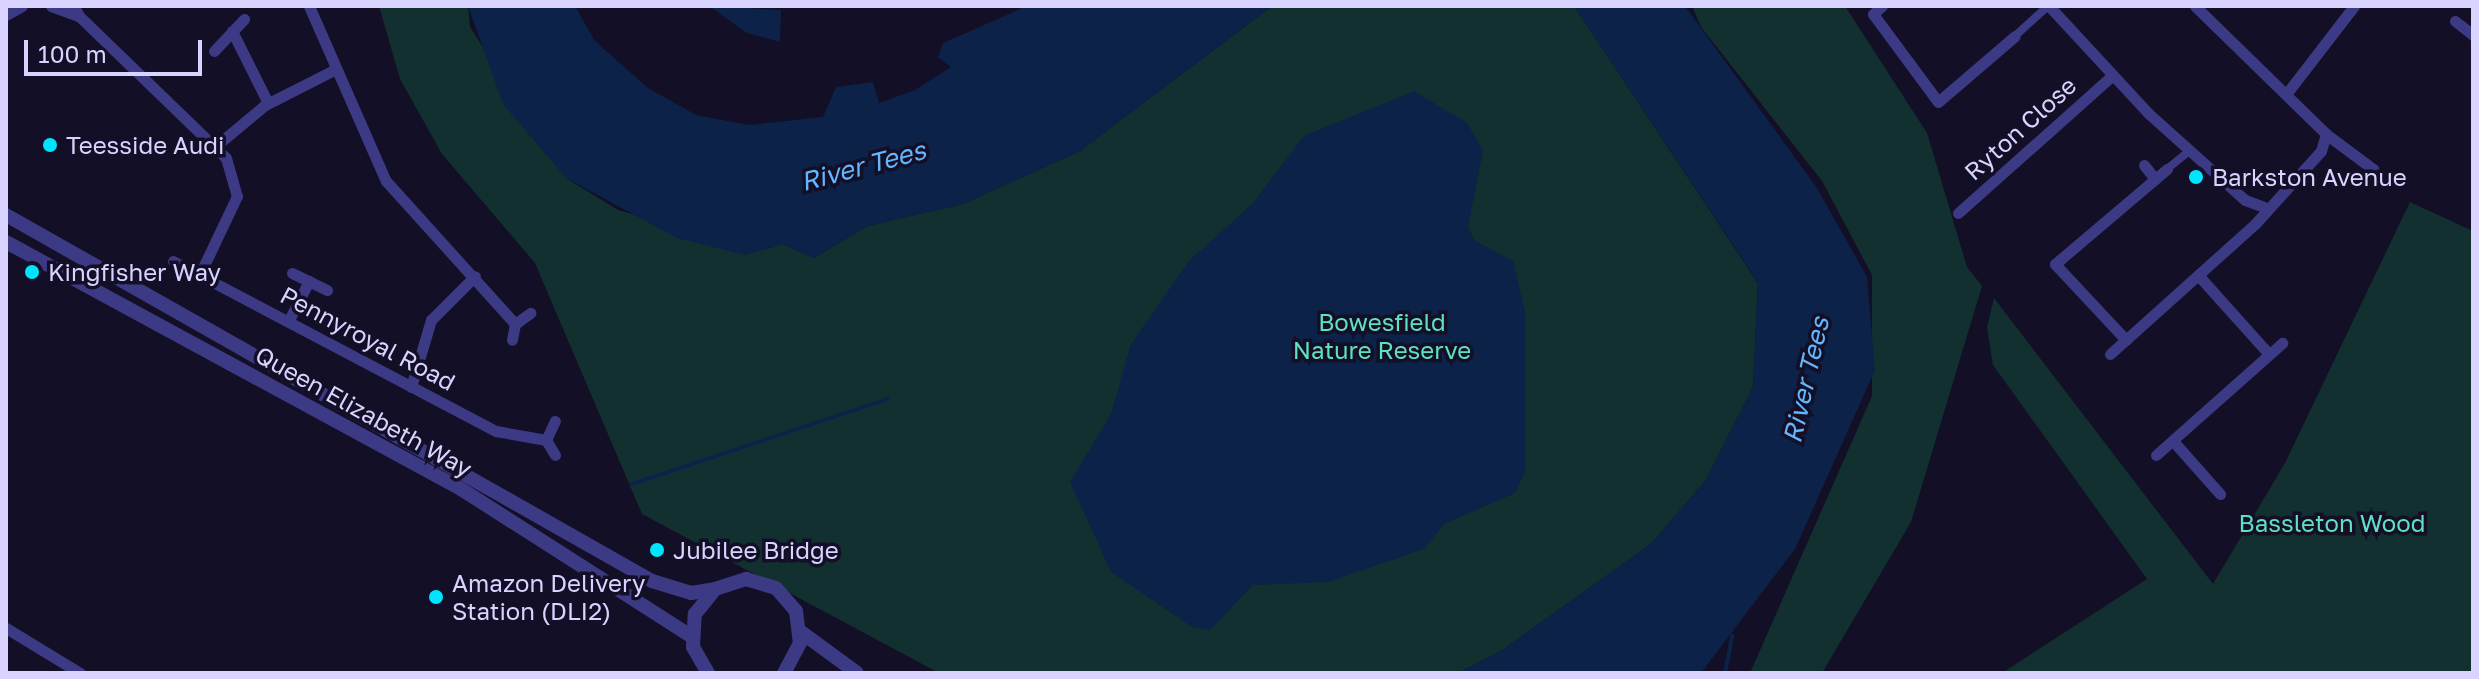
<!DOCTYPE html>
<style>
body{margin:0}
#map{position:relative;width:2479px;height:679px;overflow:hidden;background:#130f26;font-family:"Golos Text",sans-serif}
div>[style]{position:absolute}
.green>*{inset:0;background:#12302f}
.water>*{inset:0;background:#0c2248}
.stream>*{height:4px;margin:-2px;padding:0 2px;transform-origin:2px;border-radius:2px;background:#0c2248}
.pedestrian>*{height:8px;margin:-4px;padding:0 4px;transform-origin:4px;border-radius:4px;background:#3d3a85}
.minor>*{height:11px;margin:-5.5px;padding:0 5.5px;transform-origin:5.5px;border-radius:5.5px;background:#3d3a85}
.tertiary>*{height:14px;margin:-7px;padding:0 7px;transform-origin:7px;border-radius:7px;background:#3d3a85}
.dots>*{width:22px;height:22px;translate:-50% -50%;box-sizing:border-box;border:4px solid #130f26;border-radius:50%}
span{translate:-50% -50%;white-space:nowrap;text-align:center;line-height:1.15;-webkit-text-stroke:7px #130f26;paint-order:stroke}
.street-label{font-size:24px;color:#d9d4ff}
.poi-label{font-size:24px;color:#d9d4ff}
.left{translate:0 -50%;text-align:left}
.park-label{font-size:24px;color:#5fe0c0}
.water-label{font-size:26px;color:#62b6ff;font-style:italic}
.frame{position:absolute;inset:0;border:8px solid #d9d4ff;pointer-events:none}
.scale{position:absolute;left:24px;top:40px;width:178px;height:36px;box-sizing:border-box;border:4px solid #d9d4ff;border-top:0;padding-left:10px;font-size:24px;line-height:28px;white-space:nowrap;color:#d9d4ff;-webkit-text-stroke:6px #130f26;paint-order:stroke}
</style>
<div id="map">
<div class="green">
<i style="clip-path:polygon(379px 6px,468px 6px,470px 27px,566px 178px,618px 210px,761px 250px,783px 244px,814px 258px,867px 226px,963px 204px,1080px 151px,1272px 6px,1574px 6px,1758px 283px,1753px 387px,1706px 480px,1651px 544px,1501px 651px,1458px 673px,939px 673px,642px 514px,535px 263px,442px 154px,400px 79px)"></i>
<i style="clip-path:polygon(1692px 6px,1845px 6px,1927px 133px,1967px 267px,1982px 286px,1911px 522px,1822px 673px,1750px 673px,1872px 396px,1872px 275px,1822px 181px,1701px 27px)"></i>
<i style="clip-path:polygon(2410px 202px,2473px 231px,2473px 673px,2002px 673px,2147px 579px,1993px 365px,1987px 327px,1994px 298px,2213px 584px,2285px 463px)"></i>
</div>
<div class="water">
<i style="clip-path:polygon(468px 6px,575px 6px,595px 41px,648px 88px,696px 115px,749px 125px,823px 117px,836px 87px,873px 82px,879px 103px,915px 90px,951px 67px,938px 57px,943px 43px,1027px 6px,1272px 6px,1080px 151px,963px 204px,867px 226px,814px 258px,783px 244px,745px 255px,677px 238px,566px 178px,503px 104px)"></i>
<i style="clip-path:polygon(709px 6px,781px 10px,780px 42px,747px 33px)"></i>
<i style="clip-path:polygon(1574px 6px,1685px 6px,1817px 188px,1867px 277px,1875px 370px,1795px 549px,1701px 673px,1458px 673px,1501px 651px,1651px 544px,1706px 480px,1753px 387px,1758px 282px)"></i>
<i style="clip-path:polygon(1414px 91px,1467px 123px,1483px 151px,1468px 227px,1474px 240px,1513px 261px,1525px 311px,1525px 472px,1515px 493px,1444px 524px,1424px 549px,1328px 582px,1253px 585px,1210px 630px,1192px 627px,1111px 572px,1070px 482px,1111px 414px,1131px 344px,1189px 261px,1252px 204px,1304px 136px)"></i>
</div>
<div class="stream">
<i style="left:632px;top:484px;width:269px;rotate:-18.4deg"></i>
<i style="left:1725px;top:673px;width:38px;rotate:-79deg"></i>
</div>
<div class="pedestrian">
<i style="left:2015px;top:36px;width:45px;rotate:-42.3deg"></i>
<i style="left:2167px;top:169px;width:28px;rotate:-39deg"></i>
</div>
<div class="minor">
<i style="left:51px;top:6px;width:30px;rotate:20deg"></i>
<i style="left:79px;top:16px;width:11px;rotate:-117deg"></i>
<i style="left:309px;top:6px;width:191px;rotate:66.3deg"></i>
<i style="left:386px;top:181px;width:193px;rotate:47.9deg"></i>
<i style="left:515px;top:324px;width:16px;rotate:101deg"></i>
<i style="left:1882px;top:6px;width:12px;rotate:138deg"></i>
<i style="left:1873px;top:14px;width:109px;rotate:53.5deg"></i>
<i style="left:1938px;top:102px;width:101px;rotate:-40.6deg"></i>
<i style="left:2049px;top:6px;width:146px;rotate:47.2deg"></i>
<i style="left:2148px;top:113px;width:130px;rotate:41.9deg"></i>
<i style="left:2245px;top:200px;width:20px;rotate:20deg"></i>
<i style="left:2195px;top:6px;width:183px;rotate:44.3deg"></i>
<i style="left:2326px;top:134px;width:59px;rotate:36.7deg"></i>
<i style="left:2373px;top:169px;width:12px;rotate:81deg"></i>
<i style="left:6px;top:15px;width:18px;rotate:-29deg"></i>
<i style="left:79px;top:16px;width:204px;rotate:44deg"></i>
<i style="left:226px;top:158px;width:40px;rotate:74deg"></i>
<i style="left:237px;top:196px;width:86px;rotate:115.4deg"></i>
<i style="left:2455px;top:21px;width:23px;rotate:38deg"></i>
<i style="left:232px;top:31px;width:80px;rotate:63.4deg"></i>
<i style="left:214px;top:51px;width:44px;rotate:-46.8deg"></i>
<i style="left:2287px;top:93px;width:110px;rotate:-52.4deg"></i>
<i style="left:217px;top:145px;width:62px;rotate:-39.8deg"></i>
<i style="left:265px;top:105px;width:77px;rotate:-26.9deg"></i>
<i style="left:2144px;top:165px;width:18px;rotate:52deg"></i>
<i style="left:1958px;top:213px;width:206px;rotate:-41.7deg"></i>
<i style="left:173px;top:261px;width:365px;rotate:27.8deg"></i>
<i style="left:496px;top:431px;width:51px;rotate:10.2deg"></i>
<i style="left:292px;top:273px;width:39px;rotate:26deg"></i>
<i style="left:2198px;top:275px;width:106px;rotate:48.1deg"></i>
<i style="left:289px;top:320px;width:44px;rotate:-62.9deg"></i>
<i style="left:515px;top:324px;width:19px;rotate:-36deg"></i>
<i style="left:2126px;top:340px;width:104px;rotate:-133.1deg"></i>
<i style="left:2055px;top:264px;width:147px;rotate:-40.3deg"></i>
<i style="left:2110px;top:354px;width:195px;rotate:-41.9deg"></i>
<i style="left:2255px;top:224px;width:98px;rotate:-47.9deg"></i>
<i style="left:2321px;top:151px;width:18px;rotate:-74deg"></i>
<i style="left:411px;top:387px;width:70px;rotate:-73.4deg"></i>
<i style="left:431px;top:320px;width:62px;rotate:-45deg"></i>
<i style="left:2173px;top:441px;width:71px;rotate:48.4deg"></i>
<i style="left:555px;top:455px;width:17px;rotate:-121deg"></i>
<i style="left:546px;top:440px;width:21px;rotate:-65deg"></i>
<i style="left:2156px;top:455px;width:169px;rotate:-41.6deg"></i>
<i style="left:6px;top:628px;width:87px;rotate:31.3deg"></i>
</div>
<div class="tertiary">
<i style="left:6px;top:215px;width:742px;rotate:29.53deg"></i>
<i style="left:652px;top:581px;width:41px;rotate:17.1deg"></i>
<i style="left:691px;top:593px;width:24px;rotate:-9deg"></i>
<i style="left:6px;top:242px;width:518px;rotate:28.5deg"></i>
<i style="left:461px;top:489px;width:273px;rotate:32.6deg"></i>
<i style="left:801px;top:632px;width:69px;rotate:36.2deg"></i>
<i style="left:708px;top:673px;width:30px;rotate:-120deg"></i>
<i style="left:693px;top:647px;width:33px;rotate:-87deg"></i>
<i style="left:695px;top:614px;width:32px;rotate:-51deg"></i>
<i style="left:715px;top:589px;width:33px;rotate:-18deg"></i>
<i style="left:746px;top:579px;width:31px;rotate:17deg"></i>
<i style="left:776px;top:588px;width:30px;rotate:49deg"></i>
<i style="left:796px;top:611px;width:32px;rotate:83deg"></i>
<i style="left:800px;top:643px;width:34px;rotate:118deg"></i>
</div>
<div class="dots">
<i style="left:50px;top:145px;background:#00e5ff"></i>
<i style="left:2196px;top:177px;background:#00e5ff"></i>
<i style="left:32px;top:272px;background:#00e5ff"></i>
<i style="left:657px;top:550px;background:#00e5ff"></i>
<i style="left:436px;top:597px;background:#00e5ff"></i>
</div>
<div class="street-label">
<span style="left:2020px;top:128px;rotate:-42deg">Ryton Close</span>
<span style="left:368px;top:338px;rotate:28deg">Pennyroyal Road</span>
<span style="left:364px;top:411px;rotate:29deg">Queen Elizabeth Way</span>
</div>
<div class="poi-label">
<span class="left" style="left:66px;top:145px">Teesside Audi</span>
<span class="left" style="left:2212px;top:177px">Barkston Avenue</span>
<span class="left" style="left:48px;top:272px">Kingfisher Way</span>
<span class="left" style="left:673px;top:550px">Jubilee Bridge</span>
<span class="left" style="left:452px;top:597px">Amazon Delivery<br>Station (DLI2)</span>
</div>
<div class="park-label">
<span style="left:1382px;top:336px">Bowesfield<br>Nature Reserve</span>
<span style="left:2332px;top:523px">Bassleton Wood</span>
</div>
<div class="water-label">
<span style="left:863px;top:166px;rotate:-15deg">River Tees</span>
<span style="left:1806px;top:380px;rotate:-77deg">River Tees</span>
</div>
<div class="frame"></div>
<div class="scale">100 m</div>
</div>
